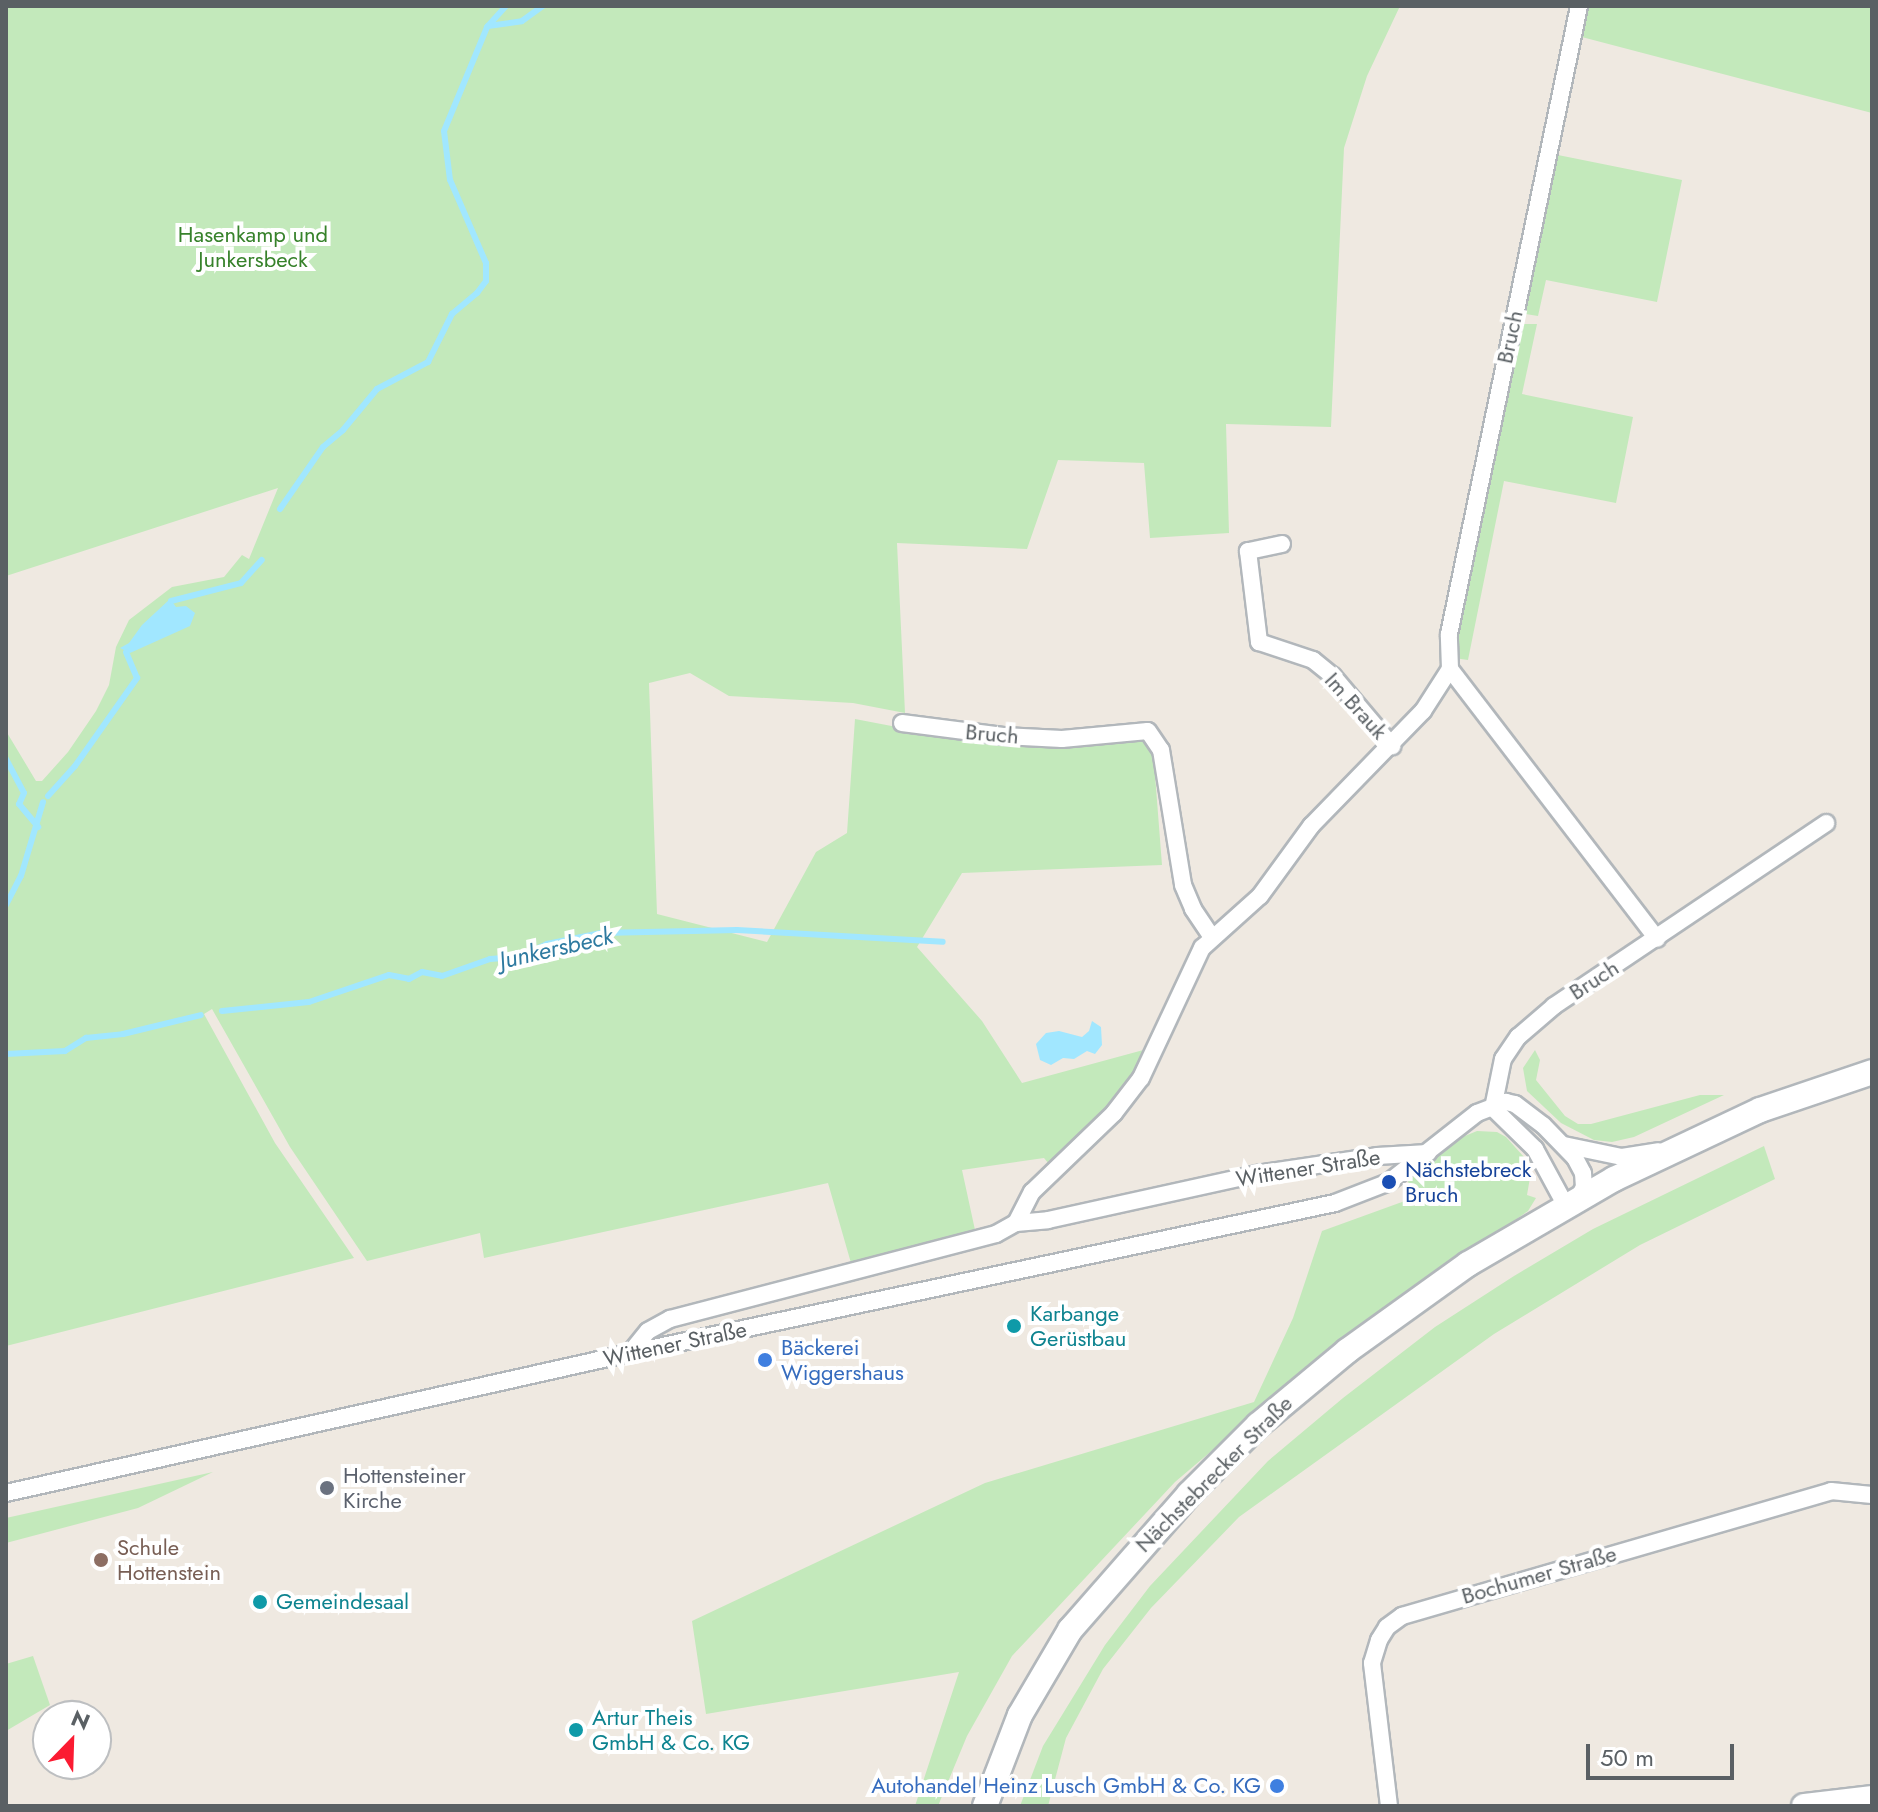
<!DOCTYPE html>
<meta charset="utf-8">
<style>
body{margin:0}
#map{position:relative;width:1878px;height:1812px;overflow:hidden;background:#efe9e1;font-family:Jost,sans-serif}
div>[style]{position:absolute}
.green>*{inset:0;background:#c3e9bb}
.water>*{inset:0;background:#a1e7ff}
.stream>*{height:6px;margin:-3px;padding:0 3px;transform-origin:3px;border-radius:3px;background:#a1e7ff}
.roads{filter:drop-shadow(2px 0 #b2b7bb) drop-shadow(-2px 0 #b2b7bb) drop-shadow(0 2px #b2b7bb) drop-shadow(0 -2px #b2b7bb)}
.street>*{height:16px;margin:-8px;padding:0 8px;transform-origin:8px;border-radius:8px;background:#fff}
.secondary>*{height:24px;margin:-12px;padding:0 12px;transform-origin:12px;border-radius:12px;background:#fff}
.dots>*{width:22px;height:22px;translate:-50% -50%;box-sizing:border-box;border:4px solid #fff;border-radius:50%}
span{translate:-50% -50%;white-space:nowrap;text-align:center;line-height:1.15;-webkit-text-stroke:8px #fff;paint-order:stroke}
.park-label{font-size:22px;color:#37822b}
.street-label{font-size:22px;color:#5a6064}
.transit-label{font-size:22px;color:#164399}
.left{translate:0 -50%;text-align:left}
.culture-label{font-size:22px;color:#0d838f}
.shop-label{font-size:22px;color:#366cbe}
.right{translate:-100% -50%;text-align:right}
.worship-label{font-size:22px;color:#5b616d}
.education-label{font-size:22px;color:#785e54}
.water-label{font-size:24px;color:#2e7aa0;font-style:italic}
.frame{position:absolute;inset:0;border:8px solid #5a6064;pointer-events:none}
.north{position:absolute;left:32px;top:1700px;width:80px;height:80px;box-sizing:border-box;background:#fff;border:2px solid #bdbfc1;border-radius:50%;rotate:23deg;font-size:22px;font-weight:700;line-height:32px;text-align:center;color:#5a6064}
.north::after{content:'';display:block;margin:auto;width:28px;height:36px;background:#fb1b32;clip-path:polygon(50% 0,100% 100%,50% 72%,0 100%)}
.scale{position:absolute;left:1586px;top:1744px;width:148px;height:36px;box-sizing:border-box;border:4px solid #5a6064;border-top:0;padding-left:10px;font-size:24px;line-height:28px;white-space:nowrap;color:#5a6064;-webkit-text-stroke:6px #fff;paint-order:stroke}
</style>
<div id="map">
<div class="green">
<i style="clip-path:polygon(6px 6px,1400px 6px,1367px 76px,1344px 148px,1331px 427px,1226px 424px,1229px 533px,1150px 538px,1144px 463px,1058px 460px,1027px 549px,897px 543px,905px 713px,853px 703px,729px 696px,690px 673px,649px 683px,657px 914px,767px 942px,816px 852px,847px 833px,855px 719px,902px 728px,1142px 736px,1153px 749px,1162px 865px,962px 873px,917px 947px,982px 1021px,1022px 1083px,1147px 1049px,1131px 1079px,1114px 1102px,1049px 1164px,1044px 1158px,962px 1170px,975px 1230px,851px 1263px,828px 1183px,484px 1258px,480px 1233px,367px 1261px,290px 1147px,212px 1009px,204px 1014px,275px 1143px,354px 1258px,6px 1346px,6px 731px,36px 781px,42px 781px,68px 752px,96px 711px,109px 685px,116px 647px,129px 620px,172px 587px,224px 577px,242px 555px,249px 559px,278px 488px,6px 576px)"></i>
<i style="clip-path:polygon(1585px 6px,1872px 6px,1872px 113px,1578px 36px)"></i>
<i style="clip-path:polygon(1553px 154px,1682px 180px,1657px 302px,1546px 280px,1538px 316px,1519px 313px)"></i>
<i style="clip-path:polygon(1516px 324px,1537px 324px,1522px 394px,1633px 417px,1616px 503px,1504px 481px,1468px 660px,1461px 659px,1455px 658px,1453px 612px)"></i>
<i style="clip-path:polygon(1535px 1050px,1540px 1060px,1536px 1080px,1565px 1116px,1578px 1124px,1591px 1124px,1700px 1095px,1724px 1095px,1634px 1137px,1612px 1142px,1594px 1140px,1561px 1123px,1527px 1091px,1523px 1068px)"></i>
<i style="clip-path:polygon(1477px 1131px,1497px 1132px,1506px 1137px,1532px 1166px,1527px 1195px,1536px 1198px,1528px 1211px,1342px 1340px,1175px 1482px,1012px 1656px,967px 1736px,938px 1806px,915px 1806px,959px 1672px,706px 1714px,692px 1621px,985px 1483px,1254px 1402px,1293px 1318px,1322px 1231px,1413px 1198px,1408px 1181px,1460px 1138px)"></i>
<i style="clip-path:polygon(1764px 1146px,1775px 1179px,1640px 1245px,1494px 1334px,1239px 1517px,1151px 1608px,1103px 1669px,1066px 1738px,1048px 1806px,1020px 1806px,1043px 1746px,1105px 1645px,1150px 1586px,1268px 1461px,1343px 1398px,1435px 1327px,1514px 1276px,1593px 1229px)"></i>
<i style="clip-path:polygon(213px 1472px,138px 1508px,6px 1543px,6px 1518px)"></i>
<i style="clip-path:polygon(33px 1656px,50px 1705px,6px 1731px,6px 1664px)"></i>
</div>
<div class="water">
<i style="clip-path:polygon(170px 599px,176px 607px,186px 606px,195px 613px,190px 626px,130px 653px,120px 648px,129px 643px,142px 625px)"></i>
<i style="clip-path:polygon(1092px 1021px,1101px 1027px,1102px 1045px,1095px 1054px,1087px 1051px,1074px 1059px,1063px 1058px,1051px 1065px,1040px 1060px,1036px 1044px,1046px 1033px,1059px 1031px,1082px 1037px,1089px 1031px)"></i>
</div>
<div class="stream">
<i style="left:488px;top:26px;width:34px;rotate:-8deg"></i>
<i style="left:522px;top:21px;width:26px;rotate:-36deg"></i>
<i style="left:280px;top:509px;width:75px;rotate:-55.3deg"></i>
<i style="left:323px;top:447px;width:26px;rotate:-40deg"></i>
<i style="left:343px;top:430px;width:53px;rotate:-50.3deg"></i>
<i style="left:377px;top:389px;width:58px;rotate:-27.9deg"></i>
<i style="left:428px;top:362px;width:54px;rotate:-63.4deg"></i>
<i style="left:452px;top:314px;width:33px;rotate:-40deg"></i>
<i style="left:477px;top:293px;width:15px;rotate:-53deg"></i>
<i style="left:486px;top:281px;width:18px;rotate:-90deg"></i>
<i style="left:486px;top:263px;width:90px;rotate:-113.4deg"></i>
<i style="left:450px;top:180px;width:49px;rotate:-97deg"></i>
<i style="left:444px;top:131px;width:113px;rotate:-67.5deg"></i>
<i style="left:487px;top:27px;width:28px;rotate:-48deg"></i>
<i style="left:171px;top:601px;width:72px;rotate:-14.4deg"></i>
<i style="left:241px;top:583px;width:31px;rotate:-48deg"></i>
<i style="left:6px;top:759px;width:38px;rotate:62deg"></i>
<i style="left:24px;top:793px;width:12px;rotate:114deg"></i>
<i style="left:19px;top:804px;width:30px;rotate:50deg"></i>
<i style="left:48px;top:796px;width:40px;rotate:-48deg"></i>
<i style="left:75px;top:766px;width:108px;rotate:-54.8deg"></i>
<i style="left:137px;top:678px;width:28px;rotate:-113deg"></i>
<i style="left:6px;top:905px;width:33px;rotate:-63deg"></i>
<i style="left:21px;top:876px;width:77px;rotate:-73.4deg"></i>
<i style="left:222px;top:1011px;width:87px;rotate:-5.9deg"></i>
<i style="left:309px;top:1002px;width:84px;rotate:-18.6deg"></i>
<i style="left:389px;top:975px;width:20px;rotate:11deg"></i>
<i style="left:409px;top:979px;width:15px;rotate:-28deg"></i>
<i style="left:422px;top:972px;width:20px;rotate:11deg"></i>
<i style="left:442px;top:976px;width:51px;rotate:-19.5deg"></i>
<i style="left:490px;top:959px;width:29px;rotate:-4deg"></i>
<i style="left:519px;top:957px;width:31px;rotate:-25deg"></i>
<i style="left:547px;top:944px;width:55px;rotate:-11.5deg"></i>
<i style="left:601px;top:933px;width:136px;rotate:-1.3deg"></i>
<i style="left:737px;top:930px;width:206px;rotate:3.3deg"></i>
<i style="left:6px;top:1054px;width:59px;rotate:-2.9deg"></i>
<i style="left:65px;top:1051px;width:25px;rotate:-32deg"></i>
<i style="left:86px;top:1038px;width:37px;rotate:-6deg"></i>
<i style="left:123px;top:1034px;width:80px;rotate:-13.7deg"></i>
</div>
<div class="roads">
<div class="street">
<i style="left:1282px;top:544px;width:35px;rotate:168deg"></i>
<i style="left:1248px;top:551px;width:92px;rotate:83.1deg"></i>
<i style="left:1259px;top:642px;width:57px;rotate:18.4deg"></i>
<i style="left:1313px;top:660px;width:26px;rotate:39deg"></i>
<i style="left:1333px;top:676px;width:92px;rotate:49.9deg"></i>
<i style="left:1450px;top:669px;width:340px;rotate:52.5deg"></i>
<i style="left:902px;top:723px;width:102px;rotate:7.3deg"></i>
<i style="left:1003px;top:736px;width:59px;rotate:2.9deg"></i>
<i style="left:1062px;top:739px;width:86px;rotate:-5.3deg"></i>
<i style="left:1148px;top:731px;width:23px;rotate:56deg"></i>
<i style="left:1161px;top:750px;width:137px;rotate:80.7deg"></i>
<i style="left:1183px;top:885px;width:26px;rotate:67deg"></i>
<i style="left:1193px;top:909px;width:34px;rotate:56deg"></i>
<i style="left:1493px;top:1108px;width:50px;rotate:-78.5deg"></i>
<i style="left:1503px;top:1059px;width:27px;rotate:-56deg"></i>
<i style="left:1518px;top:1037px;width:48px;rotate:-40.7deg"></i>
<i style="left:1554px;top:1006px;width:328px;rotate:-33.9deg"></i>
<i style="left:1493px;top:1108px;width:59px;rotate:44.3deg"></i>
<i style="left:1535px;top:1149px;width:65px;rotate:61.5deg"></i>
<i style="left:1564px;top:1145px;width:59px;rotate:11.7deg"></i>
<i style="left:1622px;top:1157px;width:37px;rotate:-9deg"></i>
<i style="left:1016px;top:1223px;width:32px;rotate:-5deg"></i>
<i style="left:1048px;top:1220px;width:214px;rotate:-12.4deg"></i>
<i style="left:1257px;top:1174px;width:121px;rotate:-8.5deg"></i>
<i style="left:1377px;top:1156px;width:51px;rotate:-3.4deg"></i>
<i style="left:630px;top:1353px;width:28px;rotate:-51deg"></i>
<i style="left:648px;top:1331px;width:25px;rotate:-29deg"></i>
<i style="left:670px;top:1319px;width:337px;rotate:-14.6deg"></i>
<i style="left:996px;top:1234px;width:23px;rotate:-29deg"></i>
<i style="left:1016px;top:1223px;width:35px;rotate:-63deg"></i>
<i style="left:1032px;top:1192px;width:114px;rotate:-43.9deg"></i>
<i style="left:1114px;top:1113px;width:44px;rotate:-52.4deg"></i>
<i style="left:1141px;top:1078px;width:144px;rotate:-64.9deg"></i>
<i style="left:1202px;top:948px;width:78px;rotate:-41.9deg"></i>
<i style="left:1260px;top:896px;width:87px;rotate:-53.9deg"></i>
<i style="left:1311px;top:826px;width:161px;rotate:-45.8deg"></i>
<i style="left:1423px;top:711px;width:50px;rotate:-57.3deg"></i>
<i style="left:1450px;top:669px;width:35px;rotate:-92deg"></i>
<i style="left:1449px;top:634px;width:641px;rotate:-78.3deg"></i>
<i style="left:6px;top:1493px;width:640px;rotate:-12.65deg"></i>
<i style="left:630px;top:1353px;width:721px;rotate:-12.01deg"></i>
<i style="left:1335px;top:1203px;width:58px;rotate:-21.3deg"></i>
<i style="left:1389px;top:1182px;width:112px;rotate:-38.1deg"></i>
<i style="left:1477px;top:1113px;width:31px;rotate:-21deg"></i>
<i style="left:1506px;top:1102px;width:9px;rotate:13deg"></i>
<i style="left:1515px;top:1104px;width:35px;rotate:37deg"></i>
<i style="left:1543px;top:1125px;width:46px;rotate:45.9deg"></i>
<i style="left:1575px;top:1158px;width:17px;rotate:62deg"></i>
<i style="left:1583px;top:1173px;width:14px;rotate:86deg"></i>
<i style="left:1584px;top:1187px;width:15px;rotate:118deg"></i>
<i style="left:1389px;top:1806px;width:144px;rotate:-96.8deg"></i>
<i style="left:1372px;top:1663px;width:24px;rotate:-73deg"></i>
<i style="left:1379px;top:1640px;width:15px;rotate:-58deg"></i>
<i style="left:1387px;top:1627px;width:19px;rotate:-36deg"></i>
<i style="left:1402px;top:1616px;width:447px;rotate:-16.2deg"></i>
<i style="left:1831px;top:1491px;width:41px;rotate:5.6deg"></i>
</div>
<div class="secondary">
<i style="left:985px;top:1806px;width:97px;rotate:-69deg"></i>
<i style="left:1020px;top:1715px;width:99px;rotate:-59.5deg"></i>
<i style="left:1070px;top:1630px;width:181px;rotate:-48.8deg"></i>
<i style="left:1189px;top:1494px;width:98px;rotate:-45deg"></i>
<i style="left:1258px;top:1425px;width:116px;rotate:-39.7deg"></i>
<i style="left:1347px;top:1351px;width:149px;rotate:-35.7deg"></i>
<i style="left:1468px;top:1264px;width:169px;rotate:-30.2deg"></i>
<i style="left:1614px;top:1179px;width:161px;rotate:-25.3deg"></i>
<i style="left:1760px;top:1110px;width:118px;rotate:-18.7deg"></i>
<i style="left:1804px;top:1806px;width:68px;rotate:-6.7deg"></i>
</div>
</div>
<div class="dots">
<i style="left:1389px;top:1182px;background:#1a4fb4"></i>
<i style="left:1014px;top:1326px;background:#0f9aa8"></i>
<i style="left:765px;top:1360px;background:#3f7fe0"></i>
<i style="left:327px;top:1488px;background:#6b7280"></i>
<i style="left:101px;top:1560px;background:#8d6e63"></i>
<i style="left:260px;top:1602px;background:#0f9aa8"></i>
<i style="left:576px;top:1730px;background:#0f9aa8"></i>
<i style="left:1277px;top:1786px;background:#3f7fe0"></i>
</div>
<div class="park-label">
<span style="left:253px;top:247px">Hasenkamp und<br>Junkersbeck</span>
</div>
<div class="street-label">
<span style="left:1510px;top:337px;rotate:-78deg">Bruch</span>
<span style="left:1356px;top:706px;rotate:48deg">Im Brauk</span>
<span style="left:992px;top:734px;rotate:5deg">Bruch</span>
<span style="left:1594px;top:980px;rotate:-33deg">Bruch</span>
<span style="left:1308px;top:1168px;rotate:-9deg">Wittener Straße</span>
<span style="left:675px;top:1344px;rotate:-12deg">Wittener Straße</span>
<span style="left:1214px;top:1474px;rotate:-45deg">Nächstebrecker Straße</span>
<span style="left:1539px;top:1575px;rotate:-16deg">Bochumer Straße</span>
</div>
<div class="transit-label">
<span class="left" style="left:1405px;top:1182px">Nächstebreck<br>Bruch</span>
</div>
<div class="culture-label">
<span class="left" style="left:1030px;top:1326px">Karbange<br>Gerüstbau</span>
<span class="left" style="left:276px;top:1602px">Gemeindesaal</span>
<span class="left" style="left:592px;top:1730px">Artur Theis<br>GmbH &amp; Co. KG</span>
</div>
<div class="shop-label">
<span class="left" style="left:781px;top:1360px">Bäckerei<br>Wiggershaus</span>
<span class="right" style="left:1261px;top:1786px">Autohandel Heinz Lusch GmbH &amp; Co. KG</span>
</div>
<div class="worship-label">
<span class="left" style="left:343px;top:1488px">Hottensteiner<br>Kirche</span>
</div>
<div class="education-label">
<span class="left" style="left:117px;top:1560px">Schule<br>Hottenstein</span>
</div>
<div class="water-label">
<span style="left:556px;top:948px;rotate:-13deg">Junkersbeck</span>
</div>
<div class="frame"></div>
<div class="north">N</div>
<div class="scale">50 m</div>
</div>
